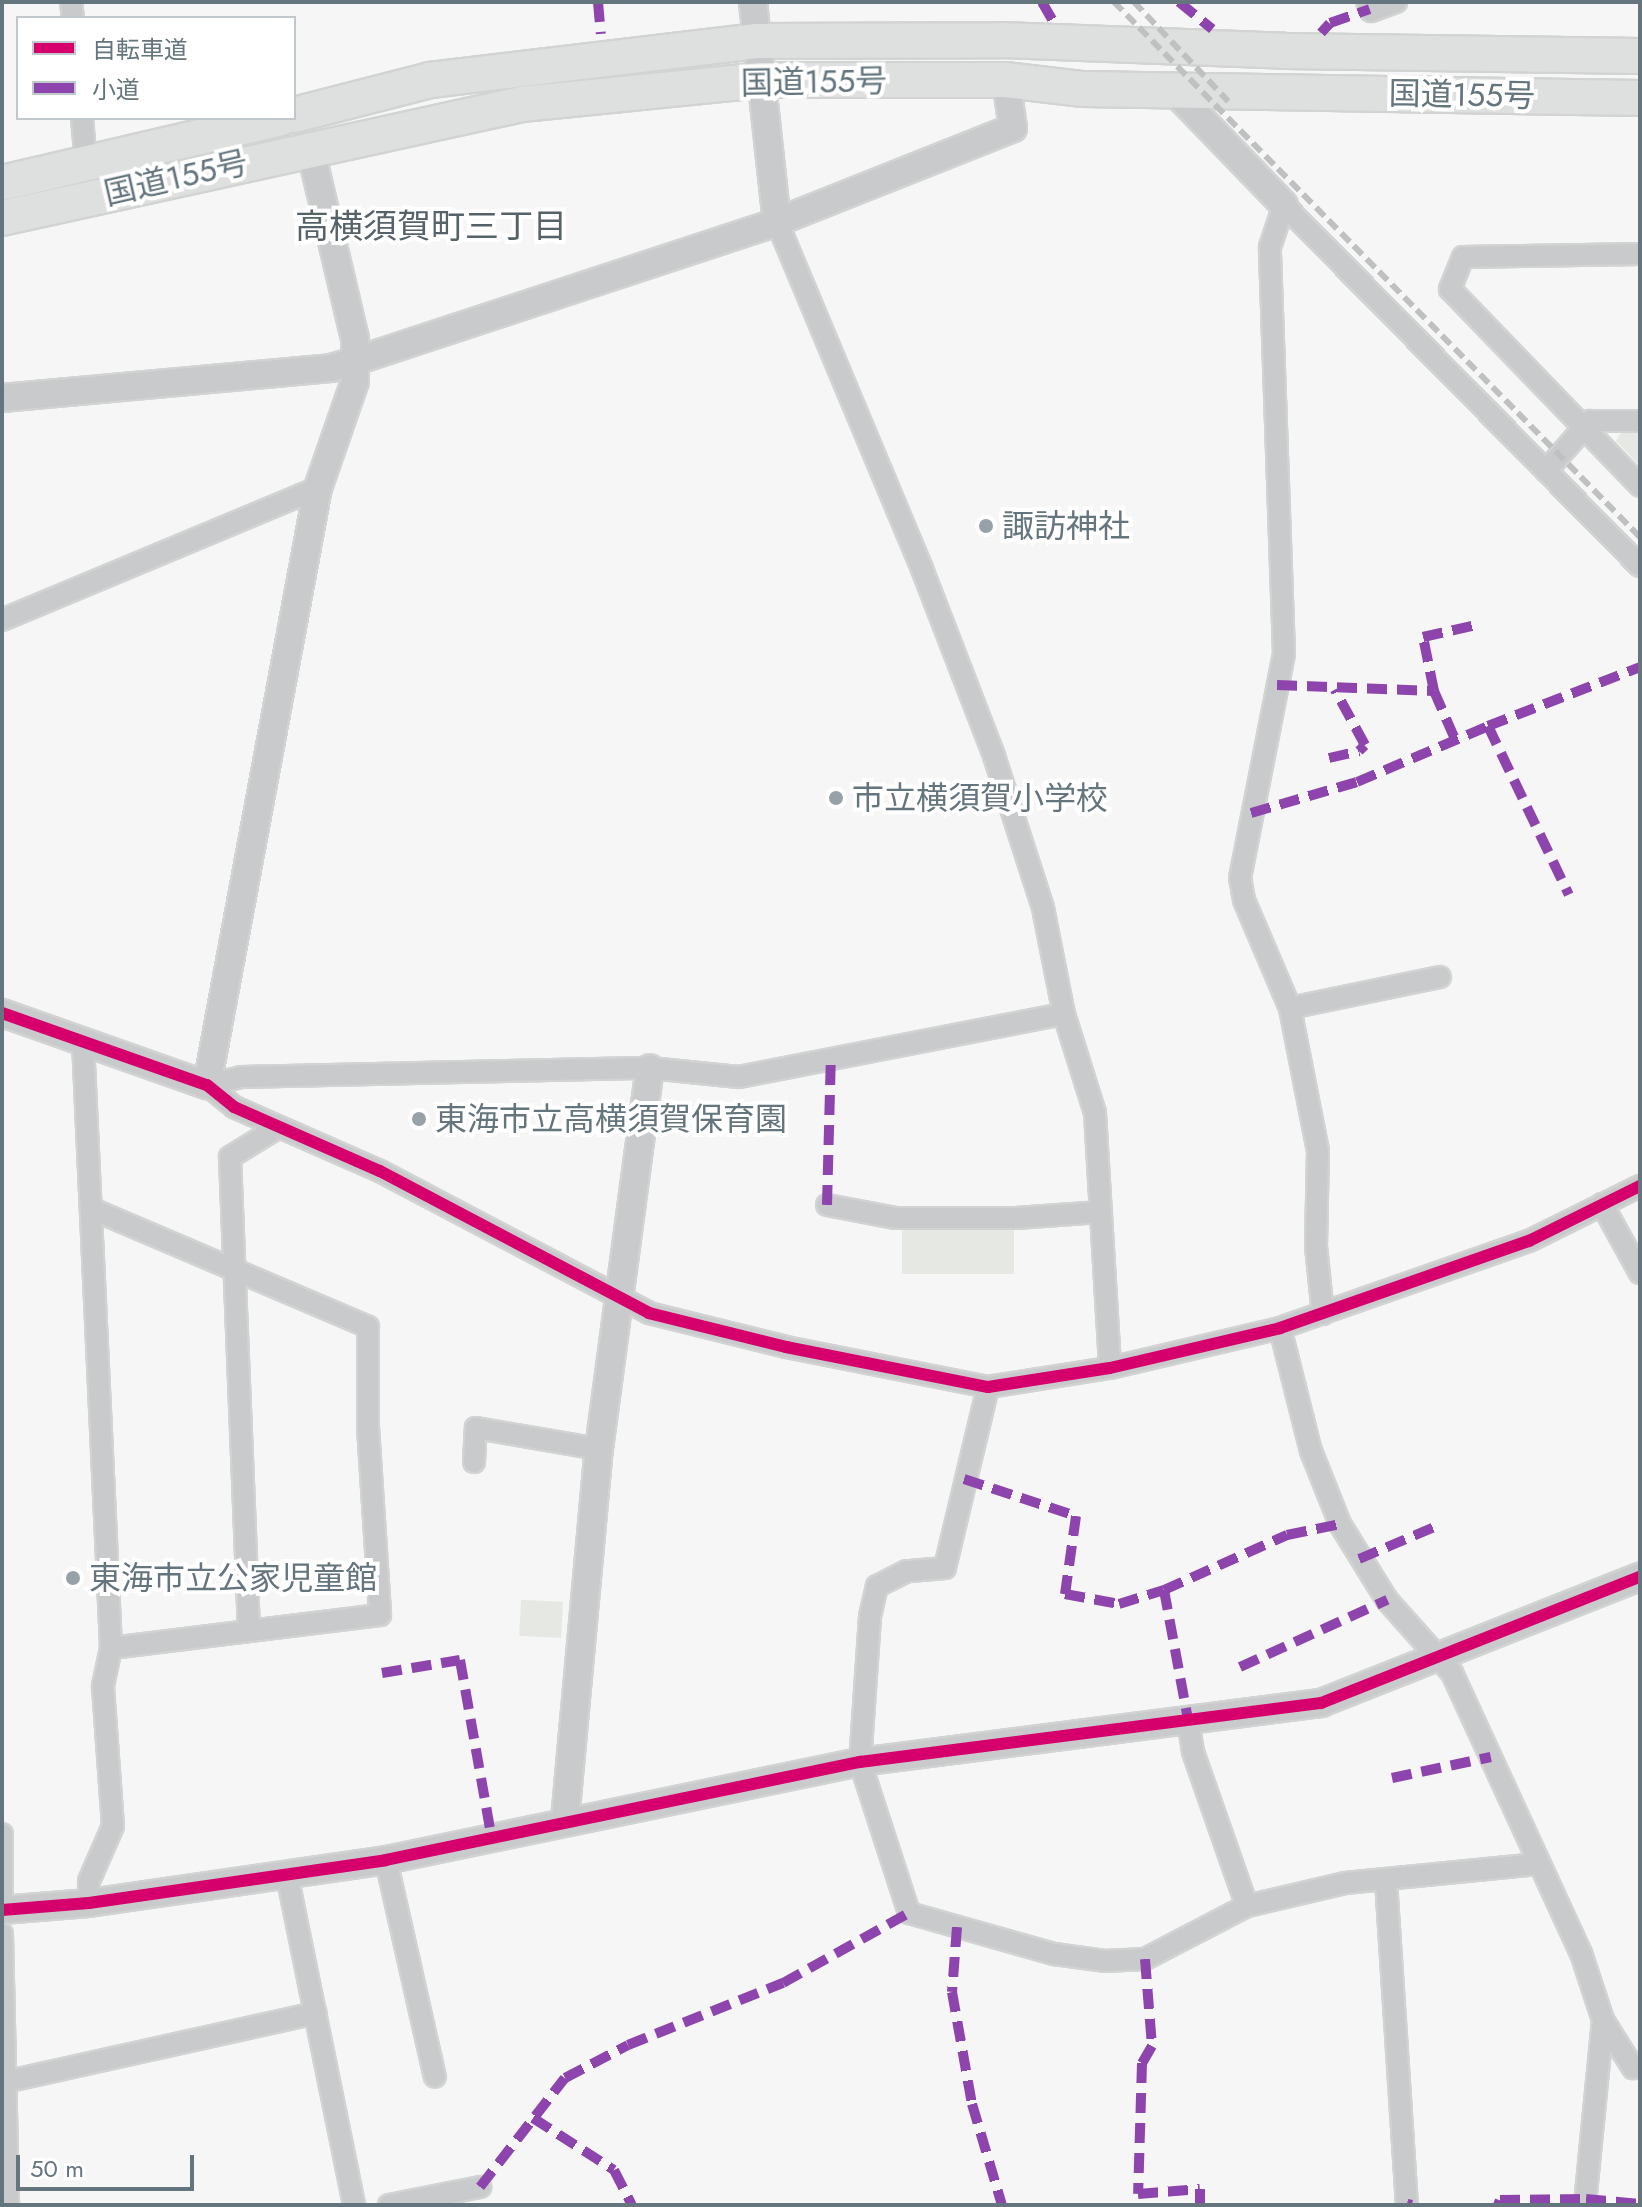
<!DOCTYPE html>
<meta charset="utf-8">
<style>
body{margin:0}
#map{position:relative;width:1642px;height:2207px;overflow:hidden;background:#f6f6f6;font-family:Jost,"Noto Sans JP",sans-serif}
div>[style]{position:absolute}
.green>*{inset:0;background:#e6e8e3;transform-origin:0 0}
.roads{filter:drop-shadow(2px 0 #d2d3d3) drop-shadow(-2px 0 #d2d3d3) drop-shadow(0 2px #d2d3d3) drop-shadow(0 -2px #d2d3d3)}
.minor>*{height:20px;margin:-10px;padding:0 10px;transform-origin:10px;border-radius:10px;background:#c9cacb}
.tertiary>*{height:26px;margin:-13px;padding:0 13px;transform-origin:13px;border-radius:13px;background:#c9cacb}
.trunk>*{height:34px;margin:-17px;padding:0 17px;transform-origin:17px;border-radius:17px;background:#dedfdf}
.rail>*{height:6px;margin-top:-3px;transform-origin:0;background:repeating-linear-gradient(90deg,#bfc0c2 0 12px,transparent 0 18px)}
.quiet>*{height:10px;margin-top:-5px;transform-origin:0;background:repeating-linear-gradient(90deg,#8e44ad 0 20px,transparent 0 30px)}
.cycleway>*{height:12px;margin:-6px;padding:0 6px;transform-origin:6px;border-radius:6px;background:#d6006c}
.dots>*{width:22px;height:22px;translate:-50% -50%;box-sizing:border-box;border:4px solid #fff;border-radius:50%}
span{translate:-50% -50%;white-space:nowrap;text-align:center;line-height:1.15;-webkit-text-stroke:8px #fff;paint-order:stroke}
.street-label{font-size:32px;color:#64757e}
.poi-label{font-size:32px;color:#64757e}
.left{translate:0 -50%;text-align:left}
.neighbourhood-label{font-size:34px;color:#566269}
.frame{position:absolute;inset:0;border:4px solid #64757e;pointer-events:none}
.legend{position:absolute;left:16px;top:16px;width:280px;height:104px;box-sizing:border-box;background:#fff;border:2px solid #c1c8cb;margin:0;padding:10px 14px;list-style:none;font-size:24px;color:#64757e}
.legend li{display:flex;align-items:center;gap:16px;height:40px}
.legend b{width:40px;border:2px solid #c1c8cb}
.scale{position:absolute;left:16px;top:2155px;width:178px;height:36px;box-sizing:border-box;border:4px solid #64757e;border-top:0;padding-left:10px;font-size:24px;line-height:28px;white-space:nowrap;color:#64757e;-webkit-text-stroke:6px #fff;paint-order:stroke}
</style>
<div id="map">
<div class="green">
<i style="clip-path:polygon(1640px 430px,1640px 466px,1616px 441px,1622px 431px)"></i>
<i style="left:902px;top:1218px;width:112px;height:56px"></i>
<i style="left:563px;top:1602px;width:36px;height:42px;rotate:93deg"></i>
</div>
<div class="roads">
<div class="minor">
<i style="left:71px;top:2px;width:16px;rotate:83deg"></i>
<i style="left:1367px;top:2px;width:10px;rotate:66deg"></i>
<i style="left:1371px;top:11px;width:27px;rotate:-20deg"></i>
<i style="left:82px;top:118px;width:46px;rotate:85deg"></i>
<i style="left:777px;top:222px;width:376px;rotate:67.3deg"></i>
<i style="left:922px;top:569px;width:200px;rotate:68.9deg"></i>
<i style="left:994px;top:756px;width:160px;rotate:72.1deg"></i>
<i style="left:1043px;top:908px;width:108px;rotate:78.8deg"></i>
<i style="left:1064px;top:1014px;width:104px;rotate:72.6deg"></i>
<i style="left:1095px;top:1113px;width:255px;rotate:86.6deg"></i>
<i style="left:1640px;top:254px;width:177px;rotate:179deg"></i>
<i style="left:1463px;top:257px;width:35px;rotate:112deg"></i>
<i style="left:1450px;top:289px;width:274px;rotate:46deg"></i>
<i style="left:1546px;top:471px;width:67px;rotate:-48.7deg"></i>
<i style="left:1590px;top:421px;width:50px"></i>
<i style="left:2px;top:620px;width:342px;rotate:-22.7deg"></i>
<i style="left:1290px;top:1008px;width:153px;rotate:-11.7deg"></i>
<i style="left:83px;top:1042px;width:607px;rotate:87.35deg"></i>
<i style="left:111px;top:1648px;width:40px;rotate:102deg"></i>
<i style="left:103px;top:1687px;width:139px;rotate:85.9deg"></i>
<i style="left:113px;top:1826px;width:60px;rotate:113.6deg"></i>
<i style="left:89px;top:1881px;width:22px;rotate:90deg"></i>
<i style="left:207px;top:1085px;width:35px;rotate:39deg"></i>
<i style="left:234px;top:1107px;width:159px;rotate:23.7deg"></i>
<i style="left:380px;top:1171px;width:304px;rotate:27.8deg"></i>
<i style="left:649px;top:1313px;width:141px;rotate:13.9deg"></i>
<i style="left:786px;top:1347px;width:206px;rotate:11.2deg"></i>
<i style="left:988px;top:1387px;width:123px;rotate:-8.9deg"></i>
<i style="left:1110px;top:1368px;width:175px;rotate:-13.2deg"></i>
<i style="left:1280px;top:1328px;width:264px;rotate:-19.3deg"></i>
<i style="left:1529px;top:1241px;width:124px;rotate:-26.4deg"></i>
<i style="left:207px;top:1085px;width:35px;rotate:-13deg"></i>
<i style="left:241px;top:1077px;width:409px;rotate:-1.3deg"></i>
<i style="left:650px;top:1068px;width:89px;rotate:5.8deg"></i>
<i style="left:739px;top:1077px;width:331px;rotate:-11deg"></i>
<i style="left:1602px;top:1204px;width:79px;rotate:61.2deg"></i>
<i style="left:827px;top:1205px;width:69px;rotate:10.8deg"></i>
<i style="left:895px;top:1218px;width:121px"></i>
<i style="left:1016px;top:1218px;width:85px;rotate:-4deg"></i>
<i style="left:92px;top:1209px;width:300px;rotate:23.1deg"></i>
<i style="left:368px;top:1327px;width:100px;rotate:90deg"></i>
<i style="left:368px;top:1427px;width:188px;rotate:86.3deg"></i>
<i style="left:380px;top:1615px;width:271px;rotate:173deg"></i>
<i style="left:1323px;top:1314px;width:68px;rotate:-95.9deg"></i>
<i style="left:1316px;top:1246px;width:95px;rotate:-88.8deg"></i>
<i style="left:1318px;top:1151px;width:146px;rotate:-101.1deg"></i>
<i style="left:1290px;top:1008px;width:117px;rotate:-113.1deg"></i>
<i style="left:1244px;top:900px;width:22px;rotate:-100deg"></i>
<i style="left:1240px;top:878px;width:228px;rotate:-78.9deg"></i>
<i style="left:1284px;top:654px;width:407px;rotate:-92deg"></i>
<i style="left:1270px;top:247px;width:44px;rotate:-71.6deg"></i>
<i style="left:1284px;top:205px;width:507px;rotate:45.4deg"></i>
<i style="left:1280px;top:1328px;width:127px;rotate:75.9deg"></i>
<i style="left:1311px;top:1451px;width:79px;rotate:68.3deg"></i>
<i style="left:1340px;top:1524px;width:89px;rotate:58.3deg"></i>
<i style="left:1387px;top:1600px;width:98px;rotate:48.3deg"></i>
<i style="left:1452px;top:1673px;width:308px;rotate:65.3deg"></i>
<i style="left:1581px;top:1953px;width:71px;rotate:71.8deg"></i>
<i style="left:1603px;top:2020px;width:186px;rotate:95.6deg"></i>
<i style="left:988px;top:1387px;width:186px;rotate:103.4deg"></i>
<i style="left:945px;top:1568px;width:38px;rotate:175deg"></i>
<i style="left:907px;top:1571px;width:34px;rotate:153deg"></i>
<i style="left:877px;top:1586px;width:32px;rotate:103deg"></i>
<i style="left:870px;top:1617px;width:145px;rotate:93.9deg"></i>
<i style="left:860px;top:1762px;width:159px;rotate:72deg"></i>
<i style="left:909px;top:1913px;width:151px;rotate:15.8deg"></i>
<i style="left:1054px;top:1954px;width:51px;rotate:7.8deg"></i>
<i style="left:1105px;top:1961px;width:40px;rotate:-2.9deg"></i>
<i style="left:1145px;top:1959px;width:115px;rotate:-27.5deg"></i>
<i style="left:1247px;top:1906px;width:101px;rotate:-13.2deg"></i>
<i style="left:1345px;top:1883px;width:194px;rotate:-5.6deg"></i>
<i style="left:474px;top:1462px;width:34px;rotate:-87deg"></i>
<i style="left:476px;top:1428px;width:125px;rotate:9.7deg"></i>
<i style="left:249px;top:1631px;width:474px;rotate:-92.3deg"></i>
<i style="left:230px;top:1157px;width:57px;rotate:-31.5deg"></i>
<i style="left:1188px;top:1720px;width:32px;rotate:81deg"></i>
<i style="left:1193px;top:1752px;width:163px;rotate:70.7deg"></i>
<i style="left:2px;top:1834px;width:61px;rotate:90deg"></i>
<i style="left:386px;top:1860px;width:222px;rotate:77.3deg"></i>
<i style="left:287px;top:1875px;width:337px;rotate:78.5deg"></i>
<i style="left:1386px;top:1881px;width:324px;rotate:86.3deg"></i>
<i style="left:2px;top:1934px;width:271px;rotate:88.7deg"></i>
<i style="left:1603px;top:2020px;width:57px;rotate:58deg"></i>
<i style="left:9px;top:2081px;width:314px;rotate:-12.5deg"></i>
<i style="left:389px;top:2205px;width:93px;rotate:-11.2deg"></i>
</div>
<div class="tertiary">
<i style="left:753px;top:2px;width:221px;rotate:83.8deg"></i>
<i style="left:1174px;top:91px;width:158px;rotate:46deg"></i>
<i style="left:2px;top:398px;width:330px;rotate:-5.2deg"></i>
<i style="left:331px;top:368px;width:25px;rotate:-16deg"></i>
<i style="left:355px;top:361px;width:444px;rotate:-18.2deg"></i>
<i style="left:777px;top:222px;width:254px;rotate:-21.7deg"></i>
<i style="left:1013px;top:128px;width:49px;rotate:-98.3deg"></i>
<i style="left:2px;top:1013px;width:217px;rotate:19.4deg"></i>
<i style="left:207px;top:1085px;width:607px;rotate:-79.47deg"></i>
<i style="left:318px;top:488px;width:113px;rotate:-70.9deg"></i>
<i style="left:355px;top:381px;width:42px;rotate:-90deg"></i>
<i style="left:355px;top:339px;width:197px;rotate:-103.2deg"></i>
<i style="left:565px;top:1820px;width:373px;rotate:-84.8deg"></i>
<i style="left:599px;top:1449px;width:384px;rotate:-82.4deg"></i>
<i style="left:2px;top:1910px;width:87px;rotate:-4.6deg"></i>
<i style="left:89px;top:1903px;width:300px;rotate:-8.2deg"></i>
<i style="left:386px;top:1860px;width:484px;rotate:-11.7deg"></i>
<i style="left:860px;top:1762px;width:465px;rotate:-7.3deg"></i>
<i style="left:1321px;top:1703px;width:343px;rotate:-21.6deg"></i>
</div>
<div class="trunk">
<i style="left:294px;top:115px;width:140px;rotate:-14.4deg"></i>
<i style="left:430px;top:80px;width:328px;rotate:-6.8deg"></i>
<i style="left:756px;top:41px;width:247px;rotate:-0.2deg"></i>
<i style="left:1003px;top:40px;width:282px;rotate:2.2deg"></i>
<i style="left:1285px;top:51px;width:355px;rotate:0.8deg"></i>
<i style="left:2px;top:183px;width:286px;rotate:-13.1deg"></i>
<i style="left:2px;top:218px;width:532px;rotate:-12.37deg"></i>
<i style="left:522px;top:104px;width:240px;rotate:-5.7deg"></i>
<i style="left:761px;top:80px;width:245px"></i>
<i style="left:1006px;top:80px;width:78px;rotate:6.7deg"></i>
<i style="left:1083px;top:89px;width:557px;rotate:0.93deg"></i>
</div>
</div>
<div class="rail">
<i style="left:1114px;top:2px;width:750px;rotate:45.49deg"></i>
<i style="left:1134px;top:2px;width:137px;rotate:46.5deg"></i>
</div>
<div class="quiet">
<i style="left:598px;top:2px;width:32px;rotate:85deg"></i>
<i style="left:1042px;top:2px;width:28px;rotate:60deg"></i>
<i style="left:1179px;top:2px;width:43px;rotate:39.3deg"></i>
<i style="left:1321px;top:33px;width:13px;rotate:-48deg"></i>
<i style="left:1330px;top:23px;width:42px;rotate:-19.3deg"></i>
<i style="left:1277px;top:685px;width:157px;rotate:2.2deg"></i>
<i style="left:1434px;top:691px;width:52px;rotate:66.4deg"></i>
<i style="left:1434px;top:691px;width:55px;rotate:-101.5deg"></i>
<i style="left:1423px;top:637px;width:54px;rotate:-12.8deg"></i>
<i style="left:1488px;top:726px;width:163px;rotate:-21.2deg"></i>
<i style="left:1329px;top:758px;width:31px;rotate:-13deg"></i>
<i style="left:1359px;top:751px;width:8px;rotate:-45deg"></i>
<i style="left:1365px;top:745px;width:63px;rotate:-118.6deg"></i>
<i style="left:1251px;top:813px;width:110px;rotate:-16.3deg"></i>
<i style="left:1357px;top:782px;width:142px;rotate:-23.1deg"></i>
<i style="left:1488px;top:726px;width:187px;rotate:64.4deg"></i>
<i style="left:827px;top:1205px;width:150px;rotate:-88.5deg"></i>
<i style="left:964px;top:1479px;width:118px;rotate:18.3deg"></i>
<i style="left:1076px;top:1516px;width:79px;rotate:98deg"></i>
<i style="left:1065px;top:1594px;width:55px;rotate:10.5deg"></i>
<i style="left:1119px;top:1604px;width:47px;rotate:-17.3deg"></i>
<i style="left:1164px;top:1590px;width:135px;rotate:-24.1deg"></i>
<i style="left:1287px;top:1535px;width:54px;rotate:-11.7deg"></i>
<i style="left:1359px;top:1559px;width:87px;rotate:-23deg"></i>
<i style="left:1164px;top:1590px;width:132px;rotate:79.5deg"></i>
<i style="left:1240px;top:1667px;width:162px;rotate:-24.5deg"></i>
<i style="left:382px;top:1673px;width:79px;rotate:-9.5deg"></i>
<i style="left:460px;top:1660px;width:177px;rotate:79.9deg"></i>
<i style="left:1392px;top:1778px;width:101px;rotate:-12deg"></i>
<i style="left:957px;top:1927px;width:65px;rotate:94.4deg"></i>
<i style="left:952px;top:1992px;width:114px;rotate:79.9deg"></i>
<i style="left:972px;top:2104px;width:105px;rotate:73.5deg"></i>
<i style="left:1145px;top:1959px;width:87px;rotate:85.4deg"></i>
<i style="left:1152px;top:2046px;width:20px;rotate:120deg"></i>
<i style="left:1142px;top:2063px;width:131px;rotate:91.7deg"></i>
<i style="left:1138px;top:2194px;width:62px;rotate:-4.6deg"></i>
<i style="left:1200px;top:2189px;width:16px;rotate:90deg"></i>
<i style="left:533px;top:2118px;width:96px;rotate:32.7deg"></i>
<i style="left:614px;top:2170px;width:39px;rotate:63deg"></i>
<i style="left:480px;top:2187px;width:138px;rotate:-52.1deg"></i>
<i style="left:565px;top:2078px;width:71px;rotate:-27.6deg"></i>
<i style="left:628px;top:2045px;width:167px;rotate:-21.8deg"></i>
<i style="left:783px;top:1983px;width:144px;rotate:-29.1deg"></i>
<i style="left:1407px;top:2204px;width:5px;rotate:11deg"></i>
<i style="left:1498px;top:2205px;width:5px;rotate:-68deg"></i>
<i style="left:1500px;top:2200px;width:86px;rotate:-0.7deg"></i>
<i style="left:1586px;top:2199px;width:54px;rotate:5.3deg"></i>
</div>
<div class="cycleway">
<i style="left:2px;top:1013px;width:217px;rotate:19.4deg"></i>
<i style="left:207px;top:1085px;width:35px;rotate:39deg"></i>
<i style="left:234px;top:1107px;width:159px;rotate:23.7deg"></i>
<i style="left:380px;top:1171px;width:304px;rotate:27.8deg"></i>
<i style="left:649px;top:1313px;width:141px;rotate:13.9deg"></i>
<i style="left:786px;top:1347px;width:206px;rotate:11.2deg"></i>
<i style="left:988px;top:1387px;width:123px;rotate:-8.9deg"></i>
<i style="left:1110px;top:1368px;width:175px;rotate:-13.2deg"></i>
<i style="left:1280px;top:1328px;width:264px;rotate:-19.3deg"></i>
<i style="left:1529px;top:1241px;width:124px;rotate:-26.4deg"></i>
<i style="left:2px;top:1910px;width:87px;rotate:-4.6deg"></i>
<i style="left:89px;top:1903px;width:300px;rotate:-8.2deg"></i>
<i style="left:386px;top:1860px;width:484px;rotate:-11.7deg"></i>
<i style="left:860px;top:1762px;width:465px;rotate:-7.3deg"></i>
<i style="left:1321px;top:1703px;width:343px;rotate:-21.6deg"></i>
</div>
<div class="dots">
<i style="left:986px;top:526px;background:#97a2a8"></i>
<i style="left:836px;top:798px;background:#97a2a8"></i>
<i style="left:419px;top:1119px;background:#97a2a8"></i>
<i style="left:73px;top:1578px;background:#97a2a8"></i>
</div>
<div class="street-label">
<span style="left:814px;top:82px;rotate:-1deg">国道155号</span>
<span style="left:1462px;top:95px;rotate:1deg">国道155号</span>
<span style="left:176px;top:178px;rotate:-13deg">国道155号</span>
</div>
<div class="poi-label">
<span class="left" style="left:1002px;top:526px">諏訪神社</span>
<span class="left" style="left:852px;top:798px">市立横須賀小学校</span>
<span class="left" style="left:435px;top:1119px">東海市立高横須賀保育園</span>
<span class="left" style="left:89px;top:1578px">東海市立公家児童館</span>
</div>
<div class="neighbourhood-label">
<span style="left:431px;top:227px">高横須賀町三丁目</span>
</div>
<div class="frame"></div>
<ul class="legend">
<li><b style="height:10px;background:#d6006c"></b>自転車道</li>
<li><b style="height:10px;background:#8e44ad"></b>小道</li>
</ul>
<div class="scale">50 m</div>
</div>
